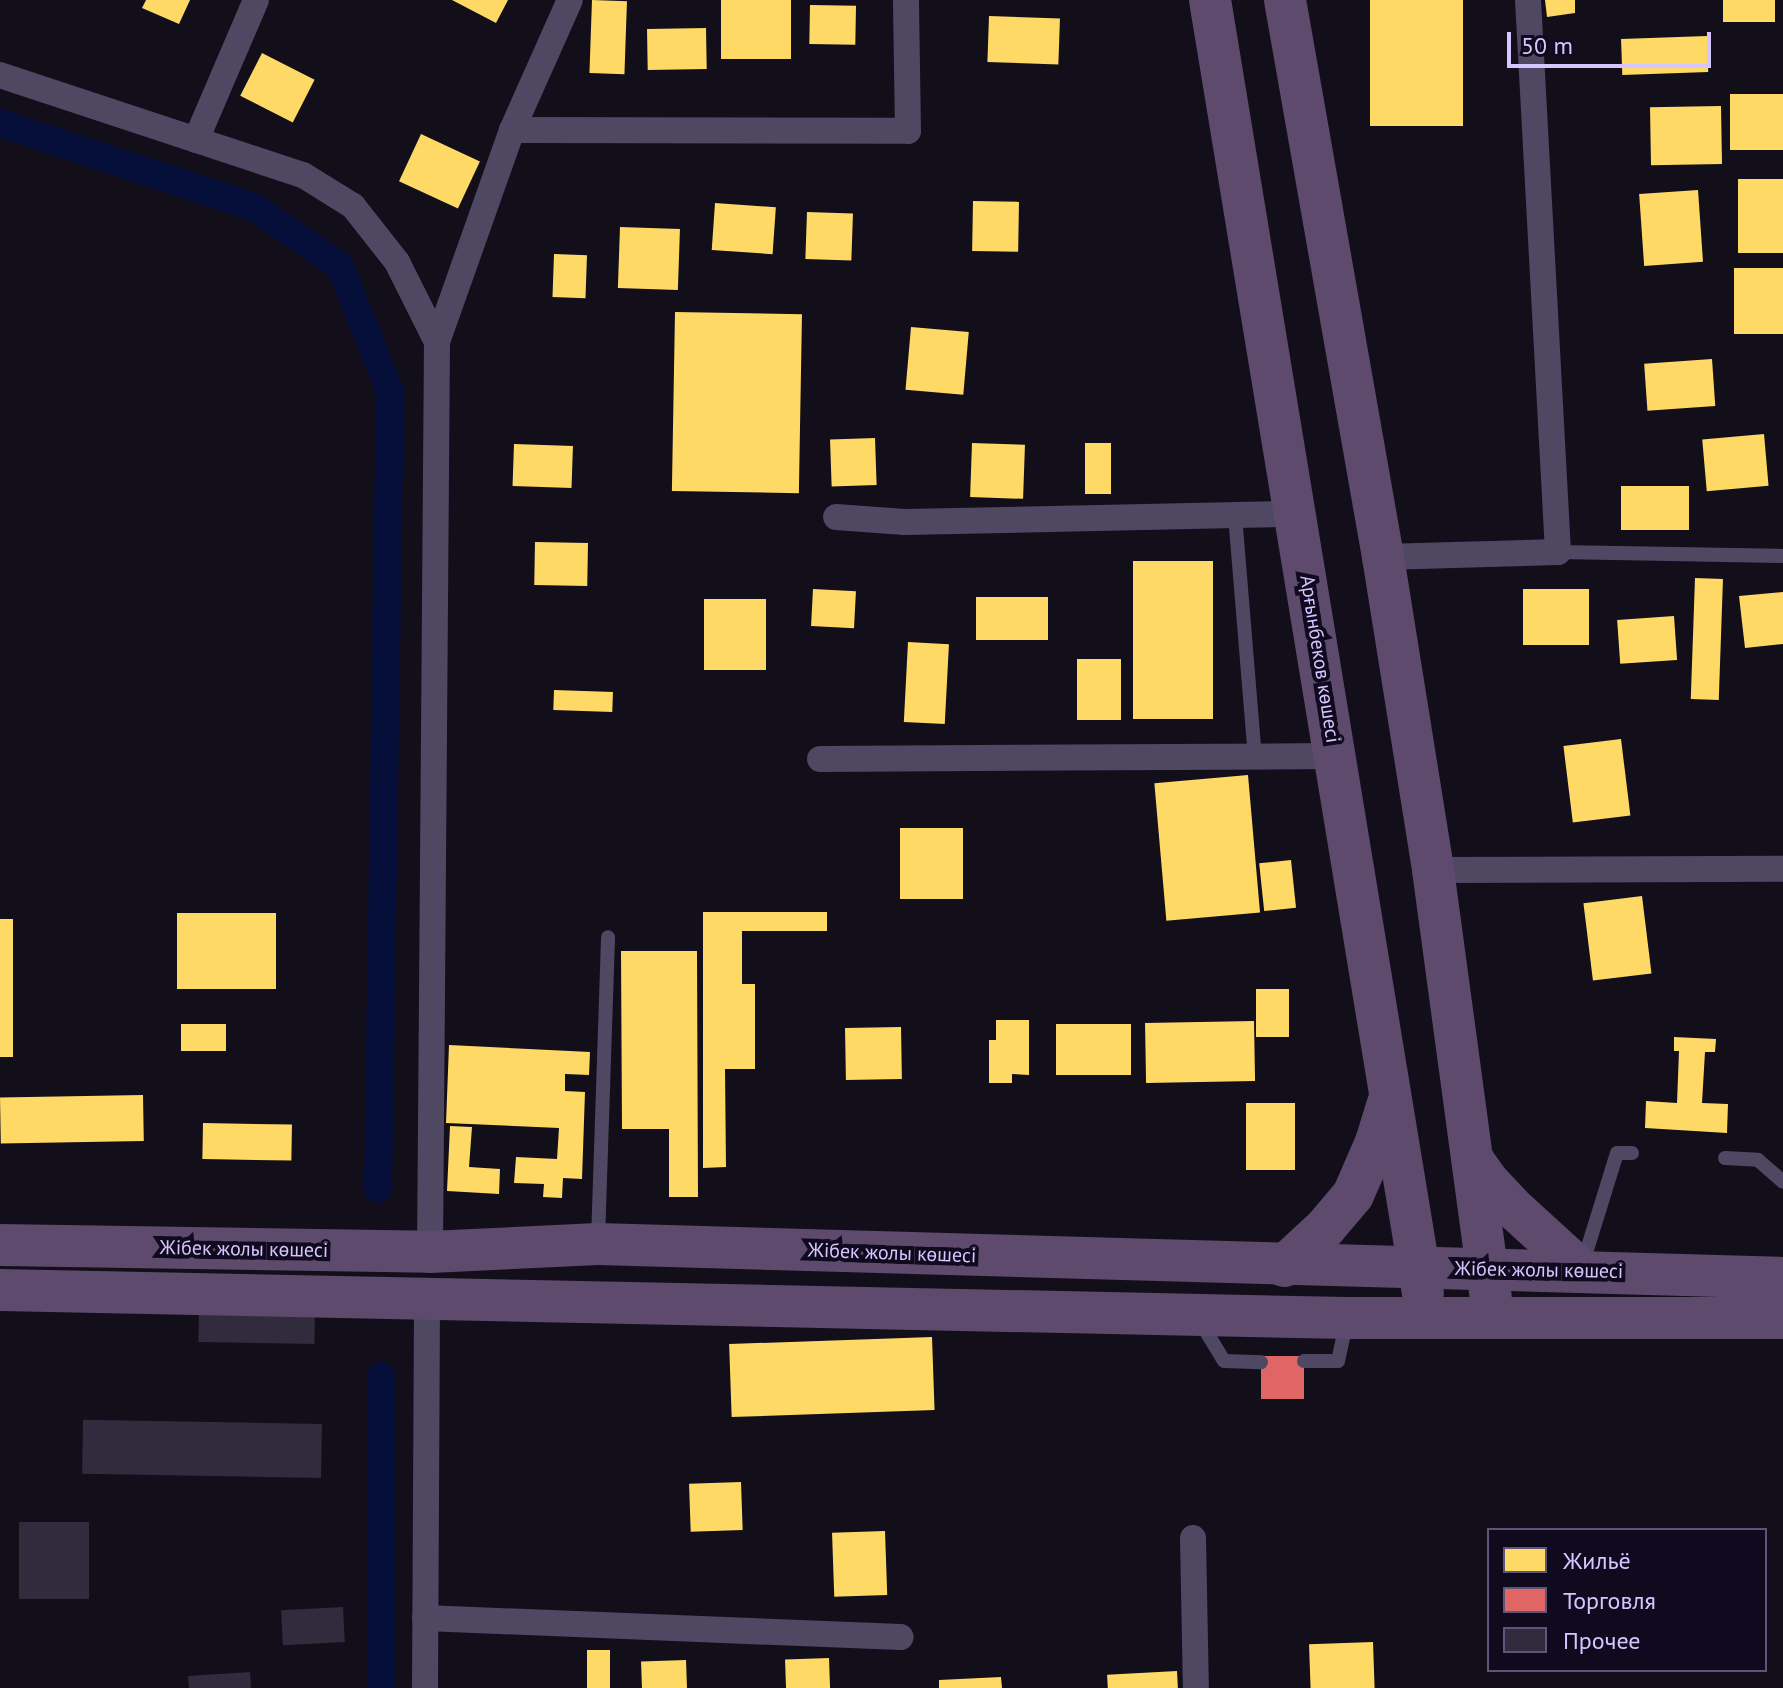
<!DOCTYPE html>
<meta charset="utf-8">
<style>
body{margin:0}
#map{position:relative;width:1783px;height:1688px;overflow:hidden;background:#120e1a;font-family:"PT Sans",sans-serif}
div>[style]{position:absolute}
.homes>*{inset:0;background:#ffd966;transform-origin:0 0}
.shops>*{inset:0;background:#e06666;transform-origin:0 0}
.canal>*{height:28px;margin:-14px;padding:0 14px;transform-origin:14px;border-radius:14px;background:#050f3a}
.building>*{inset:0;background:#302b3d;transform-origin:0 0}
.service>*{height:14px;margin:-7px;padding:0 7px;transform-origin:7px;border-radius:7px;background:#4e4863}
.minor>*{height:26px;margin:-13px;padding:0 13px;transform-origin:13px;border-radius:13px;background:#4e4863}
.primary>*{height:42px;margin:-21px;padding:0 21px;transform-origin:21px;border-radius:21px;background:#5d4a6d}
span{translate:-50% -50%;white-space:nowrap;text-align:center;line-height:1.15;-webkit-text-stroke:8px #100a1e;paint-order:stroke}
.street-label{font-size:20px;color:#d6c6ff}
.legend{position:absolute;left:1487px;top:1528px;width:280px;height:144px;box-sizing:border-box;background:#100a1e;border:2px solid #5f5578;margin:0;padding:10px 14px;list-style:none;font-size:24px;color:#d6c6ff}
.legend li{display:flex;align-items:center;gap:16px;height:40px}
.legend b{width:40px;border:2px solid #5f5578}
.scale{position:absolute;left:1507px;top:32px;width:204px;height:36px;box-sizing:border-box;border:4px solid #d6c6ff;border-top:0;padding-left:10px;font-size:24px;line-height:28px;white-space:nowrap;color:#d6c6ff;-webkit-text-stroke:6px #100a1e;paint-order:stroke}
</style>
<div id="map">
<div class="homes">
<i style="clip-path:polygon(146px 0,190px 0,179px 24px,142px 8px)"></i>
<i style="clip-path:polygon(452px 0,508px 0,496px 23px)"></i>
<i style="left:592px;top:0;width:35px;height:73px;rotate:2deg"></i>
<i style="left:721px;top:0;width:70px;height:59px"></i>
<i style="left:1370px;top:0;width:93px;height:126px"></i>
<i style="clip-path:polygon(1545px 0,1575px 0,1575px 13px,1547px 17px)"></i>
<i style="left:1723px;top:0;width:52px;height:22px"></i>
<i style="left:810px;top:5px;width:46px;height:39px;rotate:1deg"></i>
<i style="left:989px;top:16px;width:71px;height:46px;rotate:2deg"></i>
<i style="left:706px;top:28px;width:41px;height:59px;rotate:89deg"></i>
<i style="left:1707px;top:36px;width:36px;height:86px;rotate:88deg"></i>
<i style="left:262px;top:53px;width:59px;height:48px;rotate:27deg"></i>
<i style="left:1783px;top:94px;width:56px;height:53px;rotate:90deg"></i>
<i style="left:1721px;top:106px;width:58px;height:71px;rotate:89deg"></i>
<i style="left:421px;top:134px;width:65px;height:52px;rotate:25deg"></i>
<i style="left:1783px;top:179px;width:74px;height:45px;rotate:90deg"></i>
<i style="left:1698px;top:190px;width:72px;height:59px;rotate:86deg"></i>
<i style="left:973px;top:201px;width:46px;height:50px;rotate:1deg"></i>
<i style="left:715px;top:203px;width:61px;height:47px;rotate:4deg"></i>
<i style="left:807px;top:212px;width:46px;height:47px;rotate:2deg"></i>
<i style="left:620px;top:227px;width:60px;height:61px;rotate:2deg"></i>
<i style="left:554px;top:254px;width:33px;height:43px;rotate:2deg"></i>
<i style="left:1783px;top:268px;width:66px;height:49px;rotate:90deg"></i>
<i style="left:675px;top:312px;width:127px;height:179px;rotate:1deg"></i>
<i style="left:911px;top:327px;width:58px;height:63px;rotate:5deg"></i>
<i style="left:1712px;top:359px;width:47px;height:68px;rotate:86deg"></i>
<i style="left:1764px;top:434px;width:52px;height:62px;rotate:85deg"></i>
<i style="left:875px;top:438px;width:47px;height:45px;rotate:88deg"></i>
<i style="left:972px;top:443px;width:53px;height:54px;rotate:2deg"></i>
<i style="left:1085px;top:443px;width:26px;height:51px"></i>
<i style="left:514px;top:444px;width:59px;height:42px;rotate:2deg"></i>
<i style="left:1621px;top:486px;width:68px;height:44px"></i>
<i style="left:535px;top:542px;width:53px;height:43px;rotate:1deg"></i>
<i style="left:1213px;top:561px;width:158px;height:80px;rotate:90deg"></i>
<i style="left:1695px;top:578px;width:28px;height:121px;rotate:2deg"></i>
<i style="left:813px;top:589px;width:43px;height:37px;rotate:3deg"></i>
<i style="left:1589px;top:589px;width:56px;height:66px;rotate:90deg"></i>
<i style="clip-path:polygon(1783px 592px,1783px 644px,1745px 648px,1739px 596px)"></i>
<i style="left:976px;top:597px;width:72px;height:43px"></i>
<i style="left:704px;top:599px;width:62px;height:71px"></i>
<i style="left:1674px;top:616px;width:44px;height:57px;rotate:86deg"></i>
<i style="left:908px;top:642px;width:41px;height:80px;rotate:3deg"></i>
<i style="left:1077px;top:659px;width:44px;height:61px"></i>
<i style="left:554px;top:690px;width:59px;height:20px;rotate:2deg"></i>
<i style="left:1621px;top:739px;width:77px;height:58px;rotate:83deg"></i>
<i style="left:1248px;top:775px;width:138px;height:94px;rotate:85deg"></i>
<i style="left:900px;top:828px;width:63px;height:71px"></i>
<i style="left:1291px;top:860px;width:48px;height:32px;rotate:84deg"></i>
<i style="left:1642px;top:896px;width:78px;height:59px;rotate:83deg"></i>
<i style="clip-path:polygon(703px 912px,827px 912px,827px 931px,742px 931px,742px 984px,755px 984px,755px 1069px,725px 1069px,726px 1167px,703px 1168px)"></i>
<i style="left:177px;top:913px;width:99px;height:76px"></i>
<i style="left:0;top:919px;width:13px;height:138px"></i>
<i style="clip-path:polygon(621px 951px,697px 951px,698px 1197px,669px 1197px,669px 1129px,622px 1129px)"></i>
<i style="left:1256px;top:989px;width:33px;height:48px"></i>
<i style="clip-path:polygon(996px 1020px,1029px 1020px,1029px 1075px,1012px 1074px,1012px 1083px,989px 1083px,989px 1040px,996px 1040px)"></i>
<i style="left:1254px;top:1021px;width:60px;height:109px;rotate:89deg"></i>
<i style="left:181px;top:1024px;width:45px;height:27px"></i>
<i style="left:1056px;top:1024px;width:75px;height:51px"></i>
<i style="left:901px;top:1027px;width:52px;height:56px;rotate:89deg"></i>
<i style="clip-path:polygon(1674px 1037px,1716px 1039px,1715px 1052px,1705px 1052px,1702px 1103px,1728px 1104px,1727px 1133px,1645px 1128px,1646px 1101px,1677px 1103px,1679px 1051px,1674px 1051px)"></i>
<i style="clip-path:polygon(449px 1045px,590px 1052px,589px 1075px,565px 1074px,565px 1091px,585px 1092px,582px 1179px,563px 1178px,562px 1198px,543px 1197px,544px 1184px,514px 1183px,516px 1157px,557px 1159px,559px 1128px,446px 1123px)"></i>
<i style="left:143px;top:1095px;width:46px;height:143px;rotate:89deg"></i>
<i style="left:1246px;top:1103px;width:49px;height:67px"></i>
<i style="left:203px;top:1123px;width:89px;height:36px;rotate:1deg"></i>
<i style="clip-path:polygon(450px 1126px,472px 1127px,469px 1167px,500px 1169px,499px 1194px,447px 1191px)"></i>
<i style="left:932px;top:1337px;width:73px;height:203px;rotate:88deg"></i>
<i style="left:741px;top:1482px;width:48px;height:52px;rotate:88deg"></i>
<i style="left:885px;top:1531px;width:64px;height:53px;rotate:88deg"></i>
<i style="left:1373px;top:1642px;width:46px;height:64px;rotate:88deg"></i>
<i style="left:587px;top:1650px;width:23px;height:38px"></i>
<i style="left:829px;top:1658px;width:30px;height:44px;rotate:88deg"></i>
<i style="left:686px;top:1660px;width:28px;height:45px;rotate:88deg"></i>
<i style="left:1177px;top:1671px;width:17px;height:70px;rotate:87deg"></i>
<i style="clip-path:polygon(1001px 1677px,1002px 1688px,939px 1688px,939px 1680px)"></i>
</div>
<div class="shops">
<i style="left:1261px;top:1356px;width:43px;height:43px"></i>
</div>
<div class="canal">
<i style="left:0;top:123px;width:268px;rotate:18.3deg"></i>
<i style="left:254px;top:207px;width:104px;rotate:34.5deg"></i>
<i style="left:340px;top:266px;width:135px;rotate:68.2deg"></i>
<i style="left:390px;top:391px;width:798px;rotate:90.86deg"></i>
<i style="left:381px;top:1688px;width:312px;rotate:-90deg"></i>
</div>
<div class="building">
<i style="left:199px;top:1309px;width:116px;height:33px;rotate:1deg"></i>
<i style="left:322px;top:1424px;width:54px;height:239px;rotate:91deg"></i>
<i style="left:19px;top:1522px;width:70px;height:77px"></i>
<i style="left:343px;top:1607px;width:35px;height:62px;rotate:87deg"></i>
<i style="clip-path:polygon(250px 1672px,251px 1688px,189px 1688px,188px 1676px)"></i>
</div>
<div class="service">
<i style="left:1235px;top:515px;width:242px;rotate:85.3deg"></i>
<i style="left:1558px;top:552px;width:225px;rotate:1deg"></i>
<i style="left:1725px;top:1158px;width:33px;rotate:3deg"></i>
<i style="left:1758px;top:1160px;width:33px;rotate:41deg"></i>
<i style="left:598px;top:1240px;width:303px;rotate:-88.1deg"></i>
<i style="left:1582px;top:1266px;width:118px;rotate:-72.8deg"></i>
<i style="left:1617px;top:1153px;width:15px"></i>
<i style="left:1201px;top:1323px;width:44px;rotate:58.8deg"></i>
<i style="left:1224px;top:1361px;width:37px;rotate:2deg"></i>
<i style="left:1304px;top:1361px;width:34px"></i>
<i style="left:1338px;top:1361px;width:42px;rotate:-77.6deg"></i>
</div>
<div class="minor">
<i style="left:0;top:75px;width:319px;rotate:18.3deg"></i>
<i style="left:303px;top:175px;width:59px;rotate:31.8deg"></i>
<i style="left:353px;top:206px;width:71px;rotate:51.8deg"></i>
<i style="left:397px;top:262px;width:89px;rotate:63.4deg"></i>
<i style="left:437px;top:342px;width:910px;rotate:90.44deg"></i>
<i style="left:512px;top:130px;width:396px;rotate:0.1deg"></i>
<i style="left:908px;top:131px;width:131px;rotate:-90.9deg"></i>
<i style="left:196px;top:140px;width:152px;rotate:-66.8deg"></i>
<i style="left:437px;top:342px;width:225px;rotate:-70.5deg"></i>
<i style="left:512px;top:130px;width:142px;rotate:-66deg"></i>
<i style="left:836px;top:517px;width:69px;rotate:4.1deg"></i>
<i style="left:905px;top:522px;width:393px;rotate:-1.2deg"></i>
<i style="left:1383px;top:557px;width:175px;rotate:-1.6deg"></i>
<i style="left:1558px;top:552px;width:553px;rotate:-93.11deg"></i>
<i style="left:820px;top:759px;width:515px;rotate:-0.33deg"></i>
<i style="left:1433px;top:870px;width:350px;rotate:-0.2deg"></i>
<i style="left:1193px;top:1538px;width:150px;rotate:88.9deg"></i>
<i style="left:425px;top:1618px;width:476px;rotate:2.3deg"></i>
<i style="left:425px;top:1688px;width:389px;rotate:-89.7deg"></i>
</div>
<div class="primary">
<i style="left:1210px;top:0;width:1310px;rotate:80.65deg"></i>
<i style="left:1285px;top:0;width:566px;rotate:80.02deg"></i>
<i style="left:1383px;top:557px;width:317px;rotate:80.9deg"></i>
<i style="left:1433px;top:870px;width:431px;rotate:82.3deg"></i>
<i style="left:1473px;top:1160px;width:24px;rotate:55deg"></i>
<i style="left:1487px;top:1180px;width:35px;rotate:47deg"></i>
<i style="left:1511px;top:1206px;width:95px;rotate:42.4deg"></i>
<i style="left:0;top:1245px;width:430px;rotate:0.9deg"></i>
<i style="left:430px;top:1252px;width:168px;rotate:-2.7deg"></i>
<i style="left:598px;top:1244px;width:1185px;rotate:1.64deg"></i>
<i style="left:1284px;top:1266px;width:56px;rotate:-42.8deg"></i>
<i style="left:1325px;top:1228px;width:43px;rotate:-49.7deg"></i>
<i style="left:1353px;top:1195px;width:58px;rotate:-66.5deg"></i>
<i style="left:1376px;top:1142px;width:41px;rotate:-72.9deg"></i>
<i style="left:0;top:1290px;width:1347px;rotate:1.19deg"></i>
<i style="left:1347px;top:1318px;width:436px"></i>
</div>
<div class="street-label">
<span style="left:1320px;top:659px;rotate:81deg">Арғынбеков көшесі</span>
<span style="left:244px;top:1249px;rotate:1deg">Жібек жолы көшесі</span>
<span style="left:892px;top:1253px;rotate:2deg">Жібек жолы көшесі</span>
<span style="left:1539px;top:1270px;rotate:1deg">Жібек жолы көшесі</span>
</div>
<ul class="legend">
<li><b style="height:22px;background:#ffd966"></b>Жильё</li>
<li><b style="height:22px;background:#e06666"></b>Торговля</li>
<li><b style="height:22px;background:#302b3d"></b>Прочее</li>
</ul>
<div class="scale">50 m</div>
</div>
